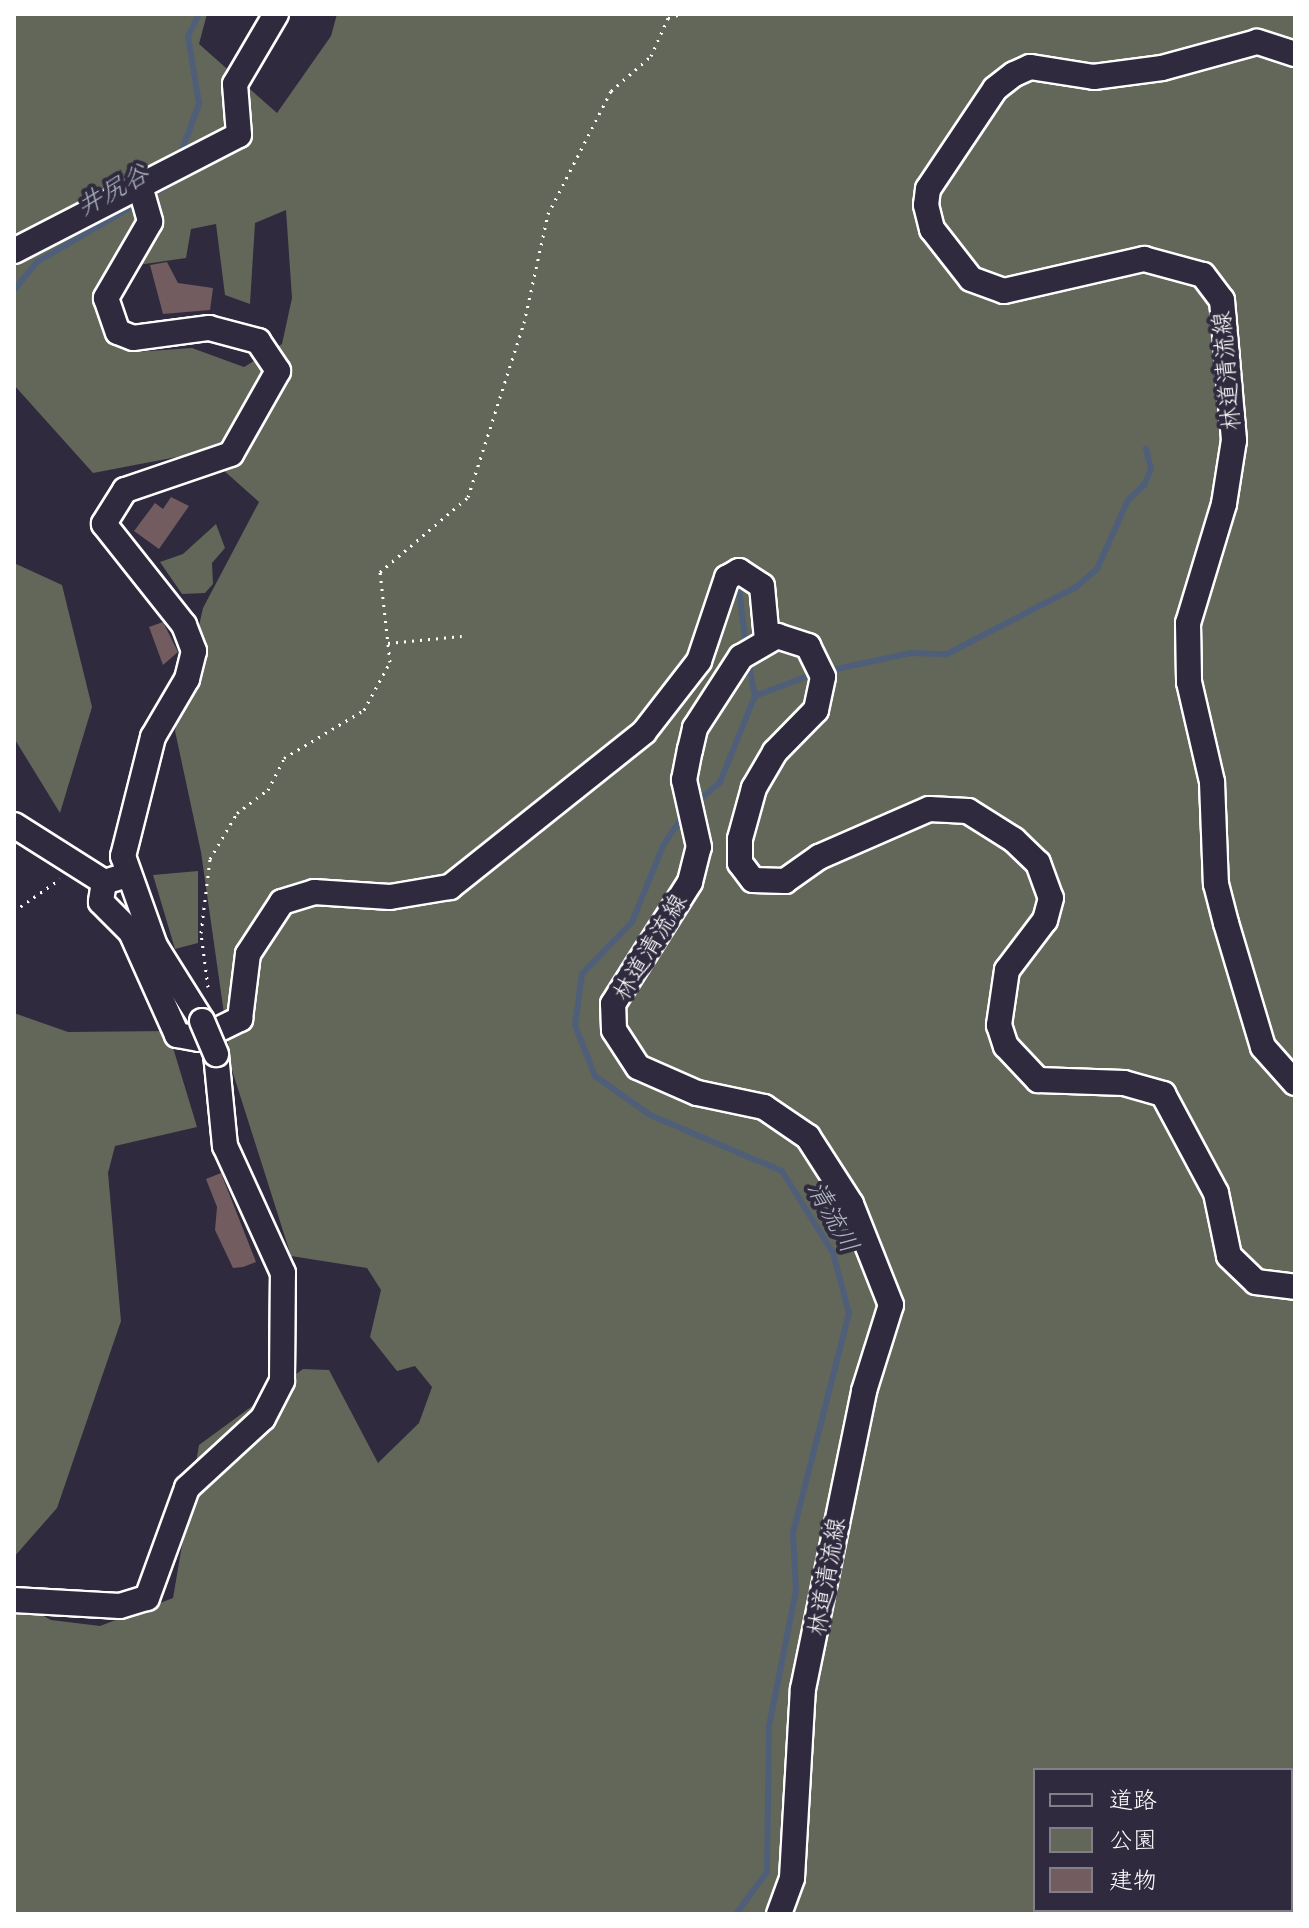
<!DOCTYPE html>
<meta charset="utf-8">
<style>
body{margin:0}
#map{position:relative;width:1309px;height:1928px;overflow:hidden;background:#2f2a3d;font-family:Kalam,"Klee One",sans-serif}
div>[style]{position:absolute}
.green>*{inset:0;background:#62675a}
.stream>*{height:6px;margin:-3px;padding:0 3px;transform-origin:3px;border-radius:3px;background:#505f79}
.building>*{inset:0;background:#725c5f}
.path>*{height:3px;margin-top:-1.5px;transform-origin:0;background:repeating-linear-gradient(90deg,#fff 0 2px,transparent 0 8px)}
.roads{filter:drop-shadow(2px 0 #fff) drop-shadow(-2px 0 #fff) drop-shadow(0 2px #fff) drop-shadow(0 -2px #fff)}
.minor>*{height:24px;margin:-12px;padding:0 12px;transform-origin:12px;border-radius:12px;background:#2f2a3d}
.bridges{filter:drop-shadow(2px 0 #fff) drop-shadow(-2px 0 #fff) drop-shadow(0 2px #fff) drop-shadow(0 -2px #fff)}
.minor-bridge>*{height:24px;margin:-12px;padding:0 12px;transform-origin:12px;border-radius:12px;background:#2f2a3d}
span{translate:-50% -50%;white-space:nowrap;text-align:center;line-height:1.15;-webkit-text-stroke:8px #2f2a3d;paint-order:stroke}
.street-label{font-size:24px;color:#fff}
.water-label{font-size:26px;color:#b0b7c3;font-style:italic}
.frame{position:absolute;inset:0;border:16px solid #fff;pointer-events:none}
.legend{position:absolute;left:1033px;top:1768px;width:260px;height:144px;box-sizing:border-box;background:#2f2a3d;border:2px solid #827f8b;margin:0;padding:10px 14px;list-style:none;font-size:24px;color:#fff}
.legend li{display:flex;align-items:center;gap:16px;height:40px}
.legend b{width:40px;border:2px solid #827f8b}
</style>
<div id="map">
<div class="green">
<i style="clip-path:polygon(evenodd,14px 14px,207px 14px,199px 44px,277px 113px,331px 36px,337px 14px,1295px 14px,1295px 1914px,14px 1914px,14px 1600px,51px 1620px,100px 1626px,173px 1598px,199px 1445px,303px 1369px,329px 1370px,378px 1463px,419px 1423px,432px 1387px,415px 1366px,397px 1371px,370px 1337px,381px 1290px,367px 1268px,291px 1256px,232px 1070px,201px 852px,175px 731px,203px 608px,259px 502px,203px 452px,93px 473px,14px 385px,14px 14px,286px 210px,292px 298px,282px 344px,244px 367px,192px 348px,135px 352px,107px 327px,117px 268px,186px 258px,191px 229px,216px 224px,225px 295px,250px 304px,255px 223px,286px 210px,14px 14px,1035px 1770px,1291px 1770px,1291px 1910px,1035px 1910px,1035px 1770px)"></i>
<i style="clip-path:polygon(216px 524px,225px 548px,212px 563px,213px 584px,205px 593px,182px 594px,160px 562px,183px 554px)"></i>
<i style="clip-path:polygon(14px 563px,62px 585px,92px 707px,60px 813px,14px 738px)"></i>
<i style="clip-path:polygon(198px 871px,198px 943px,175px 949px,153px 875px)"></i>
<i style="clip-path:polygon(14px 1013px,68px 1032px,168px 1031px,197px 1127px,115px 1146px,108px 1173px,121px 1321px,57px 1508px,14px 1557px)"></i>
</div>
<div class="stream">
<i style="left:179px;top:158px;width:58px;rotate:-69.7deg"></i>
<i style="left:199px;top:104px;width:69px;rotate:-99.2deg"></i>
<i style="left:188px;top:36px;width:25px;rotate:-63deg"></i>
<i style="left:147px;top:198px;width:29px;rotate:-31deg"></i>
<i style="left:14px;top:290px;width:36px;rotate:-51deg"></i>
<i style="left:37px;top:262px;width:117px;rotate:-30.3deg"></i>
<i style="left:739px;top:590px;width:55px;rotate:82.7deg"></i>
<i style="left:748px;top:660px;width:37px;rotate:79deg"></i>
<i style="left:827px;top:671px;width:86px;rotate:-12.1deg"></i>
<i style="left:911px;top:653px;width:36px;rotate:2deg"></i>
<i style="left:947px;top:654px;width:145px;rotate:-27.4deg"></i>
<i style="left:1076px;top:587px;width:28px;rotate:-41deg"></i>
<i style="left:1097px;top:569px;width:76px;rotate:-65.8deg"></i>
<i style="left:1128px;top:500px;width:22px;rotate:-43deg"></i>
<i style="left:1144px;top:485px;width:17px;rotate:-66deg"></i>
<i style="left:1151px;top:469px;width:21px;rotate:-104deg"></i>
<i style="left:755px;top:696px;width:65px;rotate:-20.7deg"></i>
<i style="left:696px;top:803px;width:32px;rotate:-41deg"></i>
<i style="left:720px;top:782px;width:93px;rotate:-67.9deg"></i>
<i style="left:685px;top:813px;width:40px;rotate:124deg"></i>
<i style="left:663px;top:846px;width:82px;rotate:112.2deg"></i>
<i style="left:632px;top:922px;width:72px;rotate:133.9deg"></i>
<i style="left:582px;top:974px;width:51px;rotate:97.8deg"></i>
<i style="left:575px;top:1025px;width:55px;rotate:68.6deg"></i>
<i style="left:595px;top:1076px;width:67px;rotate:35.3deg"></i>
<i style="left:650px;top:1115px;width:143px;rotate:23deg"></i>
<i style="left:782px;top:1171px;width:97px;rotate:58.1deg"></i>
<i style="left:833px;top:1253px;width:62px;rotate:75.1deg"></i>
<i style="left:849px;top:1313px;width:226px;rotate:104.3deg"></i>
<i style="left:793px;top:1532px;width:59px;rotate:87.1deg"></i>
<i style="left:796px;top:1591px;width:138px;rotate:101.3deg"></i>
<i style="left:769px;top:1726px;width:146px;rotate:90.8deg"></i>
<i style="left:767px;top:1872px;width:52px;rotate:126.4deg"></i>
</div>
<div class="building">
<i style="clip-path:polygon(167px 262px,178px 283px,213px 288px,210px 310px,163px 314px,150px 265px)"></i>
<i style="clip-path:polygon(171px 497px,189px 506px,159px 549px,134px 531px,155px 503px,163px 509px)"></i>
<i style="clip-path:polygon(163px 622px,178px 652px,163px 665px,149px 627px)"></i>
<i style="clip-path:polygon(221px 1173px,256px 1262px,243px 1267px,233px 1268px,215px 1230px,217px 1207px,206px 1179px)"></i>
</div>
<div class="path">
<i style="left:388px;top:643px;width:74px;rotate:-5.4deg"></i>
<i style="left:14px;top:911px;width:56px;rotate:-34.8deg"></i>
<i style="left:208px;top:987px;width:54px;rotate:-97.4deg"></i>
<i style="left:201px;top:933px;width:75px;rotate:-83.1deg"></i>
<i style="left:210px;top:859px;width:53px;rotate:-59.6deg"></i>
<i style="left:237px;top:813px;width:39px;rotate:-37deg"></i>
<i style="left:268px;top:790px;width:36px;rotate:-63deg"></i>
<i style="left:284px;top:758px;width:93px;rotate:-31deg"></i>
<i style="left:364px;top:710px;width:55px;rotate:-61.6deg"></i>
<i style="left:390px;top:662px;width:91px;rotate:-96.3deg"></i>
<i style="left:380px;top:572px;width:116px;rotate:-40.4deg"></i>
<i style="left:468px;top:497px;width:183px;rotate:-72.2deg"></i>
<i style="left:524px;top:323px;width:112px;rotate:-77.6deg"></i>
<i style="left:548px;top:214px;width:138px;rotate:-62.9deg"></i>
<i style="left:611px;top:91px;width:53px;rotate:-41.2deg"></i>
<i style="left:651px;top:56px;width:42px;rotate:-65.9deg"></i>
<i style="left:668px;top:18px;width:14px;rotate:-17deg"></i>
</div>
<div class="roads">
<div class="minor">
<i style="left:1295px;top:54px;width:40px;rotate:-162deg"></i>
<i style="left:1257px;top:42px;width:98px;rotate:164.7deg"></i>
<i style="left:1162px;top:68px;width:69px;rotate:172.5deg"></i>
<i style="left:1094px;top:77px;width:65px;rotate:-171.1deg"></i>
<i style="left:1030px;top:67px;width:17px;rotate:156deg"></i>
<i style="left:1014px;top:74px;width:24px;rotate:142deg"></i>
<i style="left:995px;top:89px;width:120px;rotate:123.8deg"></i>
<i style="left:928px;top:189px;width:16px;rotate:97deg"></i>
<i style="left:926px;top:205px;width:25px;rotate:76deg"></i>
<i style="left:932px;top:229px;width:63px;rotate:52deg"></i>
<i style="left:971px;top:279px;width:35px;rotate:20deg"></i>
<i style="left:1004px;top:291px;width:144px;rotate:-12.9deg"></i>
<i style="left:1144px;top:259px;width:61px;rotate:15.2deg"></i>
<i style="left:1203px;top:275px;width:31px;rotate:53deg"></i>
<i style="left:1222px;top:300px;width:141px;rotate:85.1deg"></i>
<i style="left:1234px;top:440px;width:65px;rotate:98.9deg"></i>
<i style="left:1224px;top:504px;width:124px;rotate:106.8deg"></i>
<i style="left:1188px;top:623px;width:59px;rotate:89deg"></i>
<i style="left:1189px;top:682px;width:103px;rotate:77deg"></i>
<i style="left:1212px;top:782px;width:102px;rotate:87.8deg"></i>
<i style="left:1216px;top:884px;width:40px;rotate:75.6deg"></i>
<i style="left:1226px;top:923px;width:129px;rotate:73.4deg"></i>
<i style="left:1263px;top:1047px;width:48px;rotate:48.4deg"></i>
<i style="left:140px;top:186px;width:111px;rotate:-27.3deg"></i>
<i style="left:239px;top:135px;width:51px;rotate:-94.5deg"></i>
<i style="left:235px;top:84px;width:81px;rotate:-59.6deg"></i>
<i style="left:14px;top:251px;width:142px;rotate:-27.3deg"></i>
<i style="left:140px;top:186px;width:37px;rotate:74deg"></i>
<i style="left:150px;top:222px;width:88px;rotate:120.1deg"></i>
<i style="left:106px;top:298px;width:36px;rotate:71deg"></i>
<i style="left:118px;top:332px;width:16px;rotate:22deg"></i>
<i style="left:133px;top:338px;width:77px;rotate:-7.5deg"></i>
<i style="left:209px;top:328px;width:51px;rotate:14.9deg"></i>
<i style="left:258px;top:341px;width:36px;rotate:56deg"></i>
<i style="left:278px;top:371px;width:95px;rotate:119.5deg"></i>
<i style="left:231px;top:454px;width:112px;rotate:161.2deg"></i>
<i style="left:125px;top:490px;width:40px;rotate:122deg"></i>
<i style="left:104px;top:524px;width:129px;rotate:51.6deg"></i>
<i style="left:184px;top:625px;width:28px;rotate:69deg"></i>
<i style="left:194px;top:651px;width:29px;rotate:104deg"></i>
<i style="left:187px;top:679px;width:67px;rotate:120.4deg"></i>
<i style="left:153px;top:737px;width:123px;rotate:104.1deg"></i>
<i style="left:123px;top:856px;width:96px;rotate:70.4deg"></i>
<i style="left:155px;top:946px;width:89px;rotate:57.9deg"></i>
<i style="left:14px;top:825px;width:107px;rotate:32.3deg"></i>
<i style="left:124px;top:876px;width:21px;rotate:163deg"></i>
<i style="left:104px;top:882px;width:20px;rotate:99deg"></i>
<i style="left:101px;top:902px;width:42px;rotate:45deg"></i>
<i style="left:131px;top:932px;width:113px;rotate:65.9deg"></i>
<i style="left:177px;top:1035px;width:22px;rotate:10deg"></i>
<i style="left:199px;top:1039px;width:46px;rotate:-26deg"></i>
<i style="left:240px;top:1019px;width:65px;rotate:-83deg"></i>
<i style="left:248px;top:954px;width:62px;rotate:-56.8deg"></i>
<i style="left:282px;top:902px;width:34px;rotate:-17deg"></i>
<i style="left:314px;top:892px;width:76px;rotate:3.8deg"></i>
<i style="left:390px;top:897px;width:61px;rotate:-9.5deg"></i>
<i style="left:450px;top:887px;width:248px;rotate:-38.6deg"></i>
<i style="left:644px;top:732px;width:90px;rotate:-52.2deg"></i>
<i style="left:699px;top:661px;width:88px;rotate:-71.4deg"></i>
<i style="left:727px;top:578px;width:14px;rotate:-30deg"></i>
<i style="left:739px;top:571px;width:27px;rotate:33deg"></i>
<i style="left:762px;top:586px;width:54px;rotate:84.7deg"></i>
<i style="left:14px;top:1600px;width:106px;rotate:3.2deg"></i>
<i style="left:120px;top:1606px;width:28px;rotate:-17deg"></i>
<i style="left:147px;top:1598px;width:117px;rotate:-70deg"></i>
<i style="left:187px;top:1488px;width:103px;rotate:-42.6deg"></i>
<i style="left:263px;top:1418px;width:42px;rotate:-62.8deg"></i>
<i style="left:282px;top:1381px;width:108px;rotate:-89.5deg"></i>
<i style="left:283px;top:1273px;width:140px;rotate:-114.5deg"></i>
<i style="left:225px;top:1146px;width:92px;rotate:-95.6deg"></i>
<i style="left:779px;top:1914px;width:38px;rotate:-70deg"></i>
<i style="left:792px;top:1878px;width:189px;rotate:-86.7deg"></i>
<i style="left:803px;top:1689px;width:304px;rotate:-78.4deg"></i>
<i style="left:864px;top:1391px;width:90px;rotate:-72.6deg"></i>
<i style="left:891px;top:1305px;width:109px;rotate:-111.6deg"></i>
<i style="left:851px;top:1204px;width:80px;rotate:-122.7deg"></i>
<i style="left:808px;top:1137px;width:53px;rotate:-145.7deg"></i>
<i style="left:764px;top:1107px;width:68px;rotate:-168.2deg"></i>
<i style="left:697px;top:1093px;width:64px;rotate:-156.2deg"></i>
<i style="left:638px;top:1067px;width:44px;rotate:-123deg"></i>
<i style="left:614px;top:1030px;width:26px;rotate:-92deg"></i>
<i style="left:613px;top:1004px;width:144px;rotate:-57.7deg"></i>
<i style="left:690px;top:882px;width:36px;rotate:-76deg"></i>
<i style="left:699px;top:847px;width:69px;rotate:-102.6deg"></i>
<i style="left:684px;top:780px;width:31px;rotate:-79deg"></i>
<i style="left:690px;top:750px;width:23px;rotate:-77deg"></i>
<i style="left:695px;top:728px;width:85px;rotate:-57.1deg"></i>
<i style="left:741px;top:657px;width:42px;rotate:-30.3deg"></i>
<i style="left:777px;top:636px;width:33px;rotate:18deg"></i>
<i style="left:808px;top:646px;width:34px;rotate:64deg"></i>
<i style="left:823px;top:677px;width:34px;rotate:102deg"></i>
<i style="left:816px;top:710px;width:59px;rotate:134.3deg"></i>
<i style="left:775px;top:752px;width:42px;rotate:120.3deg"></i>
<i style="left:754px;top:788px;width:53px;rotate:105.4deg"></i>
<i style="left:740px;top:839px;width:24px;rotate:90deg"></i>
<i style="left:740px;top:863px;width:21px;rotate:53deg"></i>
<i style="left:753px;top:880px;width:32px;rotate:2deg"></i>
<i style="left:785px;top:881px;width:42px;rotate:-35.2deg"></i>
<i style="left:819px;top:857px;width:120px;rotate:-23.6deg"></i>
<i style="left:929px;top:809px;width:39px;rotate:3deg"></i>
<i style="left:968px;top:811px;width:54px;rotate:32.2deg"></i>
<i style="left:1014px;top:840px;width:33px;rotate:44deg"></i>
<i style="left:1038px;top:863px;width:37px;rotate:70deg"></i>
<i style="left:1051px;top:898px;width:23px;rotate:105deg"></i>
<i style="left:1045px;top:920px;width:63px;rotate:127.2deg"></i>
<i style="left:1007px;top:970px;width:56px;rotate:98.3deg"></i>
<i style="left:999px;top:1025px;width:22px;rotate:72deg"></i>
<i style="left:1006px;top:1046px;width:47px;rotate:46.7deg"></i>
<i style="left:1038px;top:1080px;width:86px;rotate:2deg"></i>
<i style="left:1124px;top:1083px;width:41px;rotate:15.8deg"></i>
<i style="left:1163px;top:1094px;width:112px;rotate:61.8deg"></i>
<i style="left:1216px;top:1193px;width:64px;rotate:78.3deg"></i>
<i style="left:1229px;top:1256px;width:37px;rotate:44deg"></i>
<i style="left:1256px;top:1282px;width:39px;rotate:7deg"></i>
</div>
</div>
<div class="bridges">
<div class="minor-bridge">
<i style="left:202px;top:1021px;width:36px;rotate:67deg"></i>
</div>
</div>
<div class="street-label">
<span style="left:1228px;top:371px;rotate:-95deg">林道清流線</span>
<span style="left:651px;top:948px;rotate:-59deg">林道清流線</span>
<span style="left:828px;top:1577px;rotate:-80deg">林道清流線</span>
</div>
<div class="water-label">
<span style="left:114px;top:192px;rotate:-29deg">井尻谷</span>
<span style="left:831px;top:1218px;rotate:61deg">清流川</span>
</div>
<div class="frame"></div>
<ul class="legend">
<li><b style="height:10px;background:#2f2a3d"></b>道路</li>
<li><b style="height:22px;background:#62675a"></b>公園</li>
<li><b style="height:22px;background:#725c5f"></b>建物</li>
</ul>
</div>
